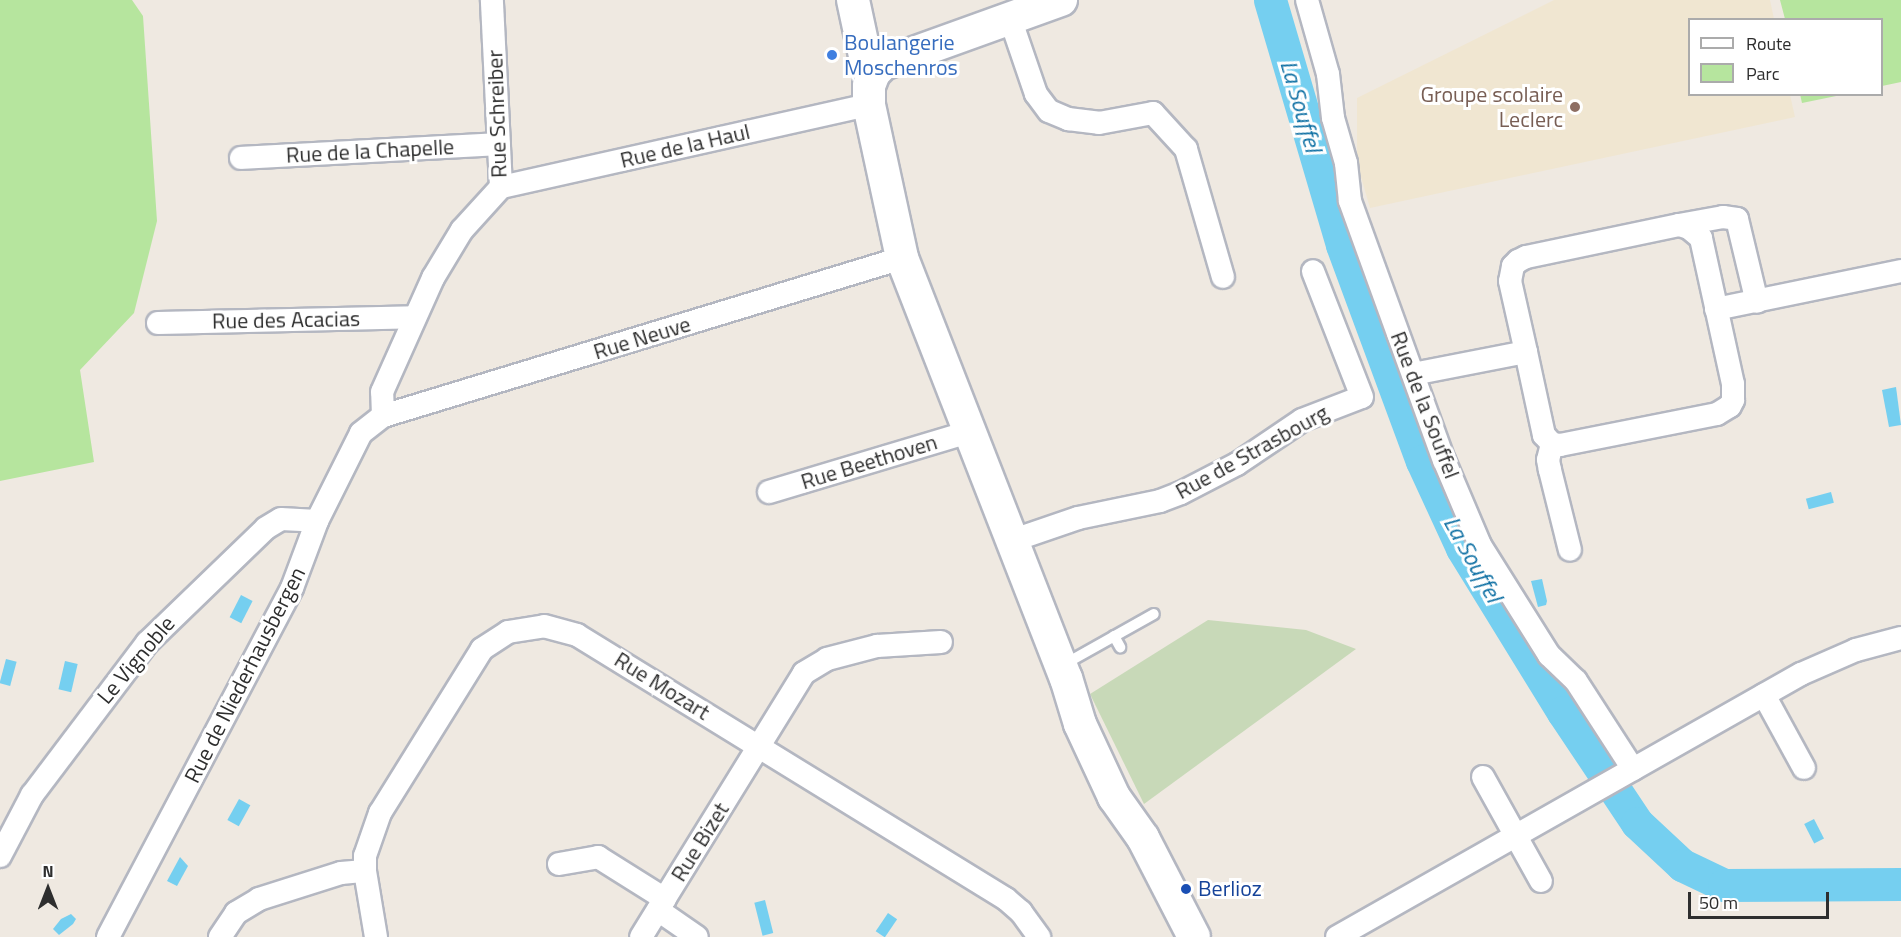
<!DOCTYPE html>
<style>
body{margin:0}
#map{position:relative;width:1901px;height:937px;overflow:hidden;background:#efe9e1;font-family:"Titillium Web",sans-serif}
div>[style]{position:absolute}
.education>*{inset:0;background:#f0e6d1}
.green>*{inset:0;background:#b6e59e}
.cemetery>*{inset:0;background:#c8d9b8}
.water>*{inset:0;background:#75cff0;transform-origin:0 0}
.river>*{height:33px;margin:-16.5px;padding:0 16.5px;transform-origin:16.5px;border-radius:16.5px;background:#75cff0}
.roads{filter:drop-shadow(2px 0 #b4b7c1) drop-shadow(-2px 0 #b4b7c1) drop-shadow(0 2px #b4b7c1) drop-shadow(0 -2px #b4b7c1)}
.lane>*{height:10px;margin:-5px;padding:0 5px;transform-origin:5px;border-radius:5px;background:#fff}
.street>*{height:22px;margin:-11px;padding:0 11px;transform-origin:11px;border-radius:11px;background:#fff}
.secondary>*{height:32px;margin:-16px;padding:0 16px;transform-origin:16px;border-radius:16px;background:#fff}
.dots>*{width:16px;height:16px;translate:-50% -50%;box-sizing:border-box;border:3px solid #fff;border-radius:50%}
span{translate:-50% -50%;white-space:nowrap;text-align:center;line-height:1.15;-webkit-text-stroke:6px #fff;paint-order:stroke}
.shop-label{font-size:22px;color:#366cbe}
.left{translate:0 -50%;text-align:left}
.education-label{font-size:22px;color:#785e54}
.right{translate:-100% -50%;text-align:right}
.street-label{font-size:22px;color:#2e2e2e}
.transit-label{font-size:22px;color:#164399}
.water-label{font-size:24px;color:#0d6fa3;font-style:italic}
.legend{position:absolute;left:1688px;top:18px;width:195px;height:78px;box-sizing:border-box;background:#fff;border:2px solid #ababab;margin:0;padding:8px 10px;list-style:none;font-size:18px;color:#2e2e2e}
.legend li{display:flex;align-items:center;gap:12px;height:30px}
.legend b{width:30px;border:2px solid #ababab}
.north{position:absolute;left:18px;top:859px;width:60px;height:60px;-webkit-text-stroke:4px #fff;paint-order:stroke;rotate:0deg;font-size:16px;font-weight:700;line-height:24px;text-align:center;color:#2e2e2e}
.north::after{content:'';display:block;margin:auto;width:21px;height:27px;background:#2e2e2e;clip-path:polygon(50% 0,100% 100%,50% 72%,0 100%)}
.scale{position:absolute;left:1688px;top:892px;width:141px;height:27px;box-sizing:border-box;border:3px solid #2e2e2e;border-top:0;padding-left:8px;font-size:18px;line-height:21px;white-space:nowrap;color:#2e2e2e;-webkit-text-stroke:4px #fff;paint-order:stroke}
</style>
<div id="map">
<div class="education">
<i style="clip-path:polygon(1554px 0,1770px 0,1774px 19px,1690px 20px,1690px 94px,1790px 95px,1795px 117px,1370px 208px,1357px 163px,1357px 98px)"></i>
</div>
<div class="green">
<i style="clip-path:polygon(0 0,132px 0,143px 16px,157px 221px,134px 313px,80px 370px,94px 462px,0 481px)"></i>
<i style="clip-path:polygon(1780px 0,1901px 0,1901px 82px,1882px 86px,1882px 20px,1785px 19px)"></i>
<i style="clip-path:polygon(1800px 94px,1841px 94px,1841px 95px,1802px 103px)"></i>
</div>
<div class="cemetery">
<i style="clip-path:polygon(1208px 620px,1306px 630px,1356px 649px,1144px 804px,1090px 694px)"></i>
</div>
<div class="water">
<i style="clip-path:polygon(1896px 387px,1901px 425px,1889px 427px,1882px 390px)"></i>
<i style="left:1831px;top:492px;width:11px;height:26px;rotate:75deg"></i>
<i style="clip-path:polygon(1542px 579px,1547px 601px,1546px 605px,1538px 607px,1531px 581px)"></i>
<i style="left:241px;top:595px;width:13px;height:25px;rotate:27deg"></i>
<i style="left:6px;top:659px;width:11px;height:25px;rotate:15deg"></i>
<i style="left:65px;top:661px;width:13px;height:29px;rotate:13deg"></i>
<i style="left:239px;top:799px;width:13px;height:24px;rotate:29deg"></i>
<i style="left:1814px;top:819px;width:22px;height:11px;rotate:63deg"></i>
<i style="clip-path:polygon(180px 857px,188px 866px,177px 886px,167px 881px)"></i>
<i style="left:765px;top:900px;width:34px;height:11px;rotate:76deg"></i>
<i style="left:888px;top:913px;width:11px;height:22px;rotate:34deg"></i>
<i style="clip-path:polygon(71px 914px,76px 919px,73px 924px,59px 935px,53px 929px,61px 919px)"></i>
</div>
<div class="river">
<i style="left:1270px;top:0;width:255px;rotate:73.6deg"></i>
<i style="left:1342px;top:245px;width:230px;rotate:69.7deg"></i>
<i style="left:1422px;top:461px;width:96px;rotate:65.3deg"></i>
<i style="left:1462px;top:548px;width:193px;rotate:58.4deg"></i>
<i style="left:1563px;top:712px;width:133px;rotate:56.3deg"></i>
<i style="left:1637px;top:823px;width:62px;rotate:43deg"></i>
<i style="left:1682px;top:865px;width:47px;rotate:25.5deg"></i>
<i style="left:1724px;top:885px;width:177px;rotate:-0.3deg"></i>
</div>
<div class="roads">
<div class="lane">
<i style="left:1114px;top:636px;width:13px;rotate:61deg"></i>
<i style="left:1063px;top:665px;width:104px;rotate:-29.3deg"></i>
</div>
<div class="street">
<i style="left:1307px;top:0;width:77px;rotate:74.2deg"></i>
<i style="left:1328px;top:74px;width:44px;rotate:83.5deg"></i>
<i style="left:1333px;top:118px;width:47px;rotate:73.9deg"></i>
<i style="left:1346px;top:163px;width:38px;rotate:84deg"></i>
<i style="left:1350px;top:201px;width:276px;rotate:70.1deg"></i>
<i style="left:1444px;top:460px;width:92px;rotate:67deg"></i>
<i style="left:1480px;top:545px;width:130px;rotate:57.9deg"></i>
<i style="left:1549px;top:655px;width:37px;rotate:44deg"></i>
<i style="left:1576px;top:681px;width:105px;rotate:57.1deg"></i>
<i style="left:1010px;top:18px;width:80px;rotate:71.1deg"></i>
<i style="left:1036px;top:94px;width:21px;rotate:53deg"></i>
<i style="left:1049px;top:111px;width:21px;rotate:23deg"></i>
<i style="left:1068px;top:119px;width:31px;rotate:7deg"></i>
<i style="left:1099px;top:123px;width:55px;rotate:-10.5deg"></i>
<i style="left:1153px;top:113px;width:49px;rotate:47.5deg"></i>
<i style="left:1186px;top:149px;width:133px;rotate:73.9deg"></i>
<i style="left:241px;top:158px;width:258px;rotate:-3.1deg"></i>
<i style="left:501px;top:187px;width:377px;rotate:-12.6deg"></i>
<i style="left:1679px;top:225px;width:45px;rotate:-10.3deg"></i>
<i style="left:1723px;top:217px;width:14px;rotate:8deg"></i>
<i style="left:1737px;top:219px;width:85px;rotate:76.5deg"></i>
<i style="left:1716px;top:309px;width:189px;rotate:-11.6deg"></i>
<i style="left:158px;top:323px;width:257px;rotate:-1.3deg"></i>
<i style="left:1413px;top:374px;width:115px;rotate:-11deg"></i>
<i style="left:1526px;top:352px;width:85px;rotate:77.8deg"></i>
<i style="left:1544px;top:435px;width:12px;rotate:48deg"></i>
<i style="left:1552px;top:444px;width:8px;rotate:7deg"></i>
<i style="left:1560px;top:445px;width:160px;rotate:-11.2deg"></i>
<i style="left:1717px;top:414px;width:15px;rotate:-32deg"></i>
<i style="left:1730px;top:406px;width:7px;rotate:-63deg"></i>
<i style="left:1733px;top:400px;width:16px;rotate:-90deg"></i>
<i style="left:1733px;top:384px;width:149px;rotate:-102.4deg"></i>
<i style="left:1701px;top:238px;width:16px;rotate:-140deg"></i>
<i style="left:1689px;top:228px;width:10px;rotate:-163deg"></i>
<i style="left:1679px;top:225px;width:156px;rotate:168.2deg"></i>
<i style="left:1526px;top:257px;width:9px;rotate:153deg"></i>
<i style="left:1518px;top:261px;width:7px;rotate:135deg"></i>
<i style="left:1513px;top:266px;width:15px;rotate:101deg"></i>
<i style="left:1510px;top:281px;width:73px;rotate:77.3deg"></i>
<i style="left:383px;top:416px;width:24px;rotate:-92deg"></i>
<i style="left:382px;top:392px;width:125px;rotate:-65.9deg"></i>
<i style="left:433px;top:278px;width:56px;rotate:-58.9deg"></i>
<i style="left:462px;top:230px;width:58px;rotate:-47.8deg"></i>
<i style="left:501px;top:187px;width:187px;rotate:-92.8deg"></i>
<i style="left:1552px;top:444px;width:16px;rotate:104deg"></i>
<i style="left:1548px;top:460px;width:10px;rotate:79deg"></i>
<i style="left:1550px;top:470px;width:82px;rotate:76deg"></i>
<i style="left:769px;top:492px;width:209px;rotate:-16.7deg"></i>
<i style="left:1011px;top:541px;width:71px;rotate:-18.9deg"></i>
<i style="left:1078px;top:518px;width:84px;rotate:-11.7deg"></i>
<i style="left:1160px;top:501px;width:22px;rotate:-21deg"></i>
<i style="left:1181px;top:493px;width:63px;rotate:-27.4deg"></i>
<i style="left:1237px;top:464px;width:78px;rotate:-34.1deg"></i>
<i style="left:1302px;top:420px;width:64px;rotate:-21deg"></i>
<i style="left:1362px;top:397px;width:135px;rotate:-111.3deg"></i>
<i style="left:1764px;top:695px;width:83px;rotate:61.3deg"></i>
<i style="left:1483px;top:777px;width:119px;rotate:60.9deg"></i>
<i style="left:0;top:856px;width:69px;rotate:-62.3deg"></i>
<i style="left:32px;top:795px;width:191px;rotate:-52.9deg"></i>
<i style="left:147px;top:643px;width:165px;rotate:-44deg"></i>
<i style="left:266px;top:528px;width:17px;rotate:-31deg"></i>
<i style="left:281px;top:519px;width:36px;rotate:3deg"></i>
<i style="left:559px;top:864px;width:40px;rotate:-10deg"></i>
<i style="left:598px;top:857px;width:79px;rotate:32.1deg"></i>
<i style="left:658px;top:910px;width:47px;rotate:34.7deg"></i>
<i style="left:108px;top:937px;width:395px;rotate:-62.2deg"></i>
<i style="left:292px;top:588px;width:72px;rotate:-69.5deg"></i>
<i style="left:317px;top:521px;width:98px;rotate:-63.4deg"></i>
<i style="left:361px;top:433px;width:28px;rotate:-38deg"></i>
<i style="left:383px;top:416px;width:543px;rotate:-16.93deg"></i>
<i style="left:220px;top:937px;width:29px;rotate:-56deg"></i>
<i style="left:236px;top:913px;width:27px;rotate:-31deg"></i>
<i style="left:259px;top:899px;width:86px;rotate:-17.6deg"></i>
<i style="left:341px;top:873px;width:24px;rotate:-5deg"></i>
<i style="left:376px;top:937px;width:67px;rotate:-99.5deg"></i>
<i style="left:365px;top:871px;width:15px;rotate:-90deg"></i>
<i style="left:365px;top:856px;width:46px;rotate:-70.8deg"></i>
<i style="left:380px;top:813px;width:193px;rotate:-58.1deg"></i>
<i style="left:482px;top:649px;width:31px;rotate:-33deg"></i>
<i style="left:508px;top:632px;width:36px;rotate:-9deg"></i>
<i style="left:544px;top:626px;width:34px;rotate:15deg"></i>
<i style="left:577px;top:635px;width:504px;rotate:31.61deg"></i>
<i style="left:1006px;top:899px;width:20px;rotate:41deg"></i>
<i style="left:1021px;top:912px;width:31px;rotate:54deg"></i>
<i style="left:641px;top:937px;width:310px;rotate:-58.3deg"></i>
<i style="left:804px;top:673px;width:27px;rotate:-31deg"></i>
<i style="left:827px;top:659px;width:52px;rotate:-14.6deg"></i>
<i style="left:877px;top:646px;width:64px;rotate:-3.6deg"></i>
<i style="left:1337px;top:937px;width:533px;rotate:-29.55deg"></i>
<i style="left:1801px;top:674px;width:60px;rotate:-23.6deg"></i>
<i style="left:1856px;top:650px;width:47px;rotate:-14.9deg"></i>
</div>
<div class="secondary">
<i style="left:853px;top:0;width:57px;rotate:77.9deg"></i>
<i style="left:865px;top:56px;width:19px;rotate:62deg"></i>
<i style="left:1061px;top:0;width:189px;rotate:160.2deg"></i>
<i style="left:883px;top:64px;width:13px;rotate:135deg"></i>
<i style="left:874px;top:73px;width:14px;rotate:111deg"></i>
<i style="left:869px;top:86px;width:19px;rotate:90deg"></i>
<i style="left:869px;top:105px;width:157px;rotate:77.8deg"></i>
<i style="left:902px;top:258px;width:451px;rotate:68.7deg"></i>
<i style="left:1066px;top:678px;width:48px;rotate:73.1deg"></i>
<i style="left:1080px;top:724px;width:81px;rotate:65deg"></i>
<i style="left:1114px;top:797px;width:50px;rotate:54.7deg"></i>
<i style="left:1143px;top:838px;width:111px;rotate:62.7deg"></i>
</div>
</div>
<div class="dots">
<i style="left:832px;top:55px;background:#3f7fe0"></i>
<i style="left:1575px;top:107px;background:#8d6e63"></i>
<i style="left:1186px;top:889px;background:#1a4fb4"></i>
</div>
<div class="shop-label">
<span class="left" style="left:844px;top:55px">Boulangerie<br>Moschenros</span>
</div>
<div class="education-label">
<span class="right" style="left:1563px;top:107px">Groupe scolaire<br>Leclerc</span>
</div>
<div class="street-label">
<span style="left:497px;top:114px;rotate:-92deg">Rue Schreiber</span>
<span style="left:685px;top:146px;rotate:-13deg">Rue de la Haul</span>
<span style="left:370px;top:151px;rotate:-3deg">Rue de la Chapelle</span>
<span style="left:286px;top:320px;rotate:-1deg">Rue des Acacias</span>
<span style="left:642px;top:338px;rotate:-17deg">Rue Neuve</span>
<span style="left:1425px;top:405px;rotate:69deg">Rue de la Souffel</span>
<span style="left:1252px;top:452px;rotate:-29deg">Rue de Strasbourg</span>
<span style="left:869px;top:462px;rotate:-17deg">Rue Beethoven</span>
<span style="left:136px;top:660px;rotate:-50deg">Le Vignoble</span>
<span style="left:245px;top:675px;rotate:-63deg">Rue de Niederhausbergen</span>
<span style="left:662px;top:686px;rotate:32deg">Rue Mozart</span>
<span style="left:700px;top:842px;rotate:-58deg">Rue Bizet</span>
</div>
<div class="transit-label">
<span class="left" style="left:1198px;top:889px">Berlioz</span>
</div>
<div class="water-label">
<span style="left:1301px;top:106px;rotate:74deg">La Souffel</span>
<span style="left:1473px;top:559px;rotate:61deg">La Souffel</span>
</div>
<ul class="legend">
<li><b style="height:8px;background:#fff"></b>Route</li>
<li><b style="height:16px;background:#b6e59e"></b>Parc</li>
</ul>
<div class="north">N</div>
<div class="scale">50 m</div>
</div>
